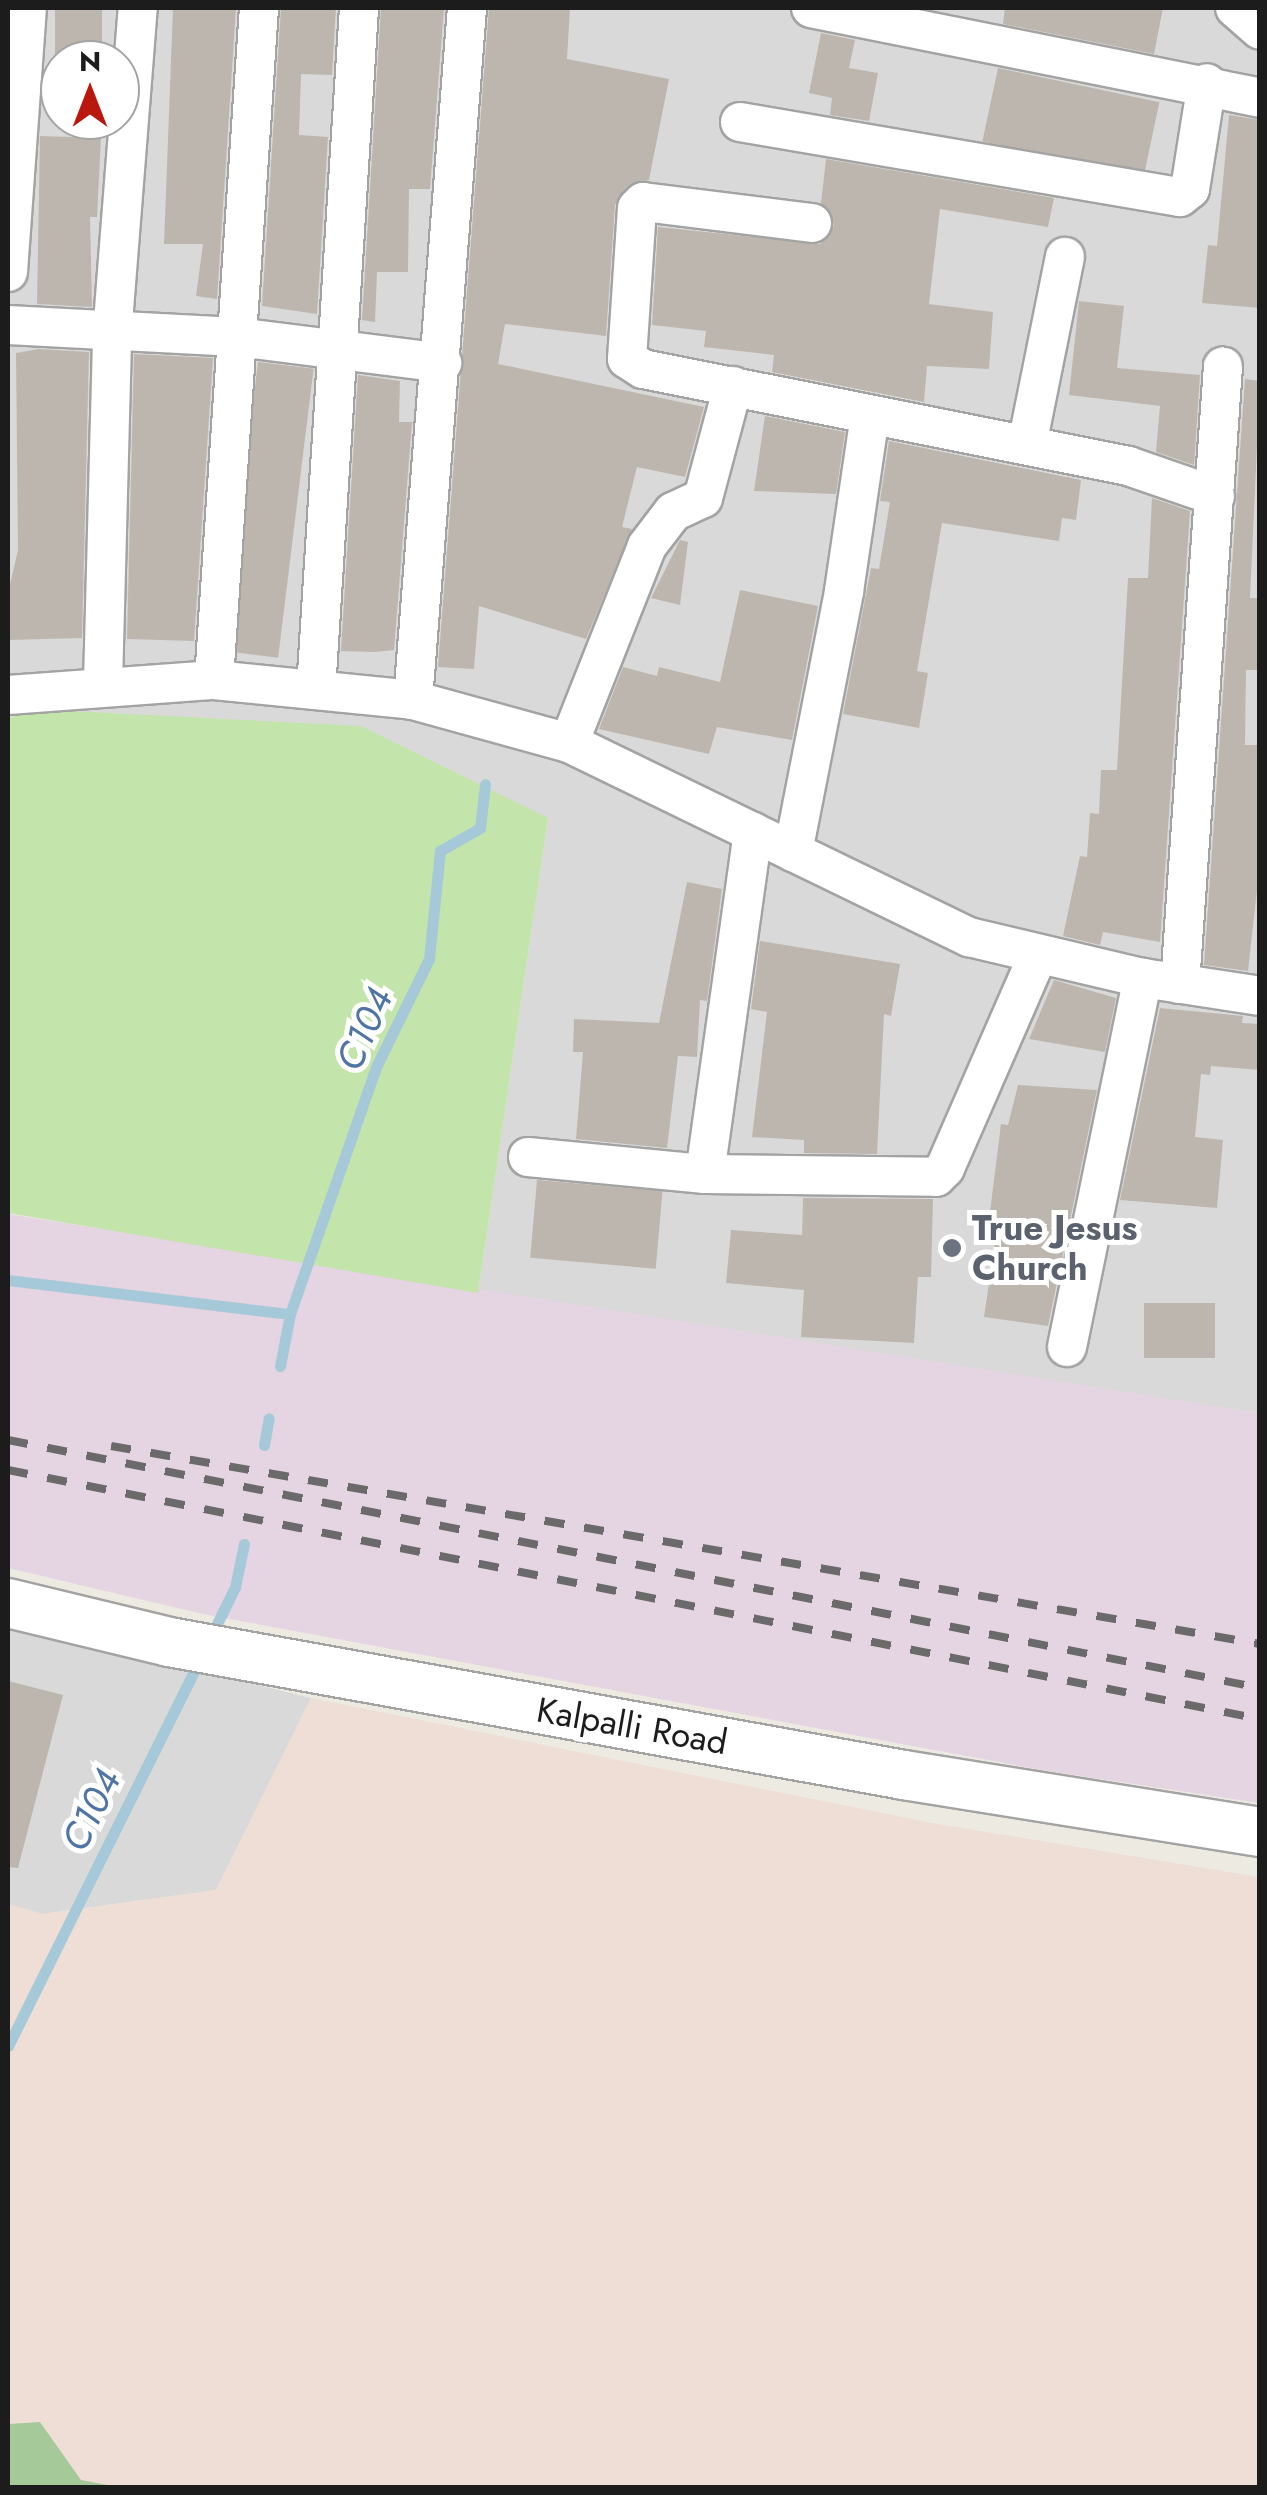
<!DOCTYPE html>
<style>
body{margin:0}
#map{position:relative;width:1267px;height:2495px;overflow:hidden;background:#edeae2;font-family:Jost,sans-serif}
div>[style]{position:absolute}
.residential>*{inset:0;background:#dad9d9}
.industrial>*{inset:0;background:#e5d4e1}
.military>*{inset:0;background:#eeded6}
.grass>*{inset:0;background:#c3e4ab}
.forest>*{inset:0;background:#a5c999}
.stream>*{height:11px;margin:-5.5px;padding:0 5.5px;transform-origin:5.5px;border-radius:5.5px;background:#a5c9d8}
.building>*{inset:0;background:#bdb6af;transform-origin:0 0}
.roads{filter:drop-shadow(2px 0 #a3a3a3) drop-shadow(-2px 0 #a3a3a3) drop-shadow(0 2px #a3a3a3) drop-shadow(0 -2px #a3a3a3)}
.minor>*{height:38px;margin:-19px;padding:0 19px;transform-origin:19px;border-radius:19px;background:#fff}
.tertiary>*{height:48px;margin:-24px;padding:0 24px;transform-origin:24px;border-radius:24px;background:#fff}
.rail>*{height:8px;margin-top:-4px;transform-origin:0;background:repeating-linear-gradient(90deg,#6a6a6a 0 20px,transparent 0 40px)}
.dots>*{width:28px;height:28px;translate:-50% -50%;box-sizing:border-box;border:5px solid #fff;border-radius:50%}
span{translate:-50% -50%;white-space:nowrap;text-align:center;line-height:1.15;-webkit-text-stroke:10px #fff;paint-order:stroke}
.worship-label{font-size:35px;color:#5b616d;font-weight:700}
.left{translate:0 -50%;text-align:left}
.street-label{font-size:35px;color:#1c1c1c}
.water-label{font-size:38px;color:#5075a4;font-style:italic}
.frame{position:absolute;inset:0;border:10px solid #1c1c1c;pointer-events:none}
.north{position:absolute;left:40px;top:40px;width:100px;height:100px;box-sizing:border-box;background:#fff;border:2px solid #a4a4a4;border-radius:50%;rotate:0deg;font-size:28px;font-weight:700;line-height:40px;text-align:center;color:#1c1c1c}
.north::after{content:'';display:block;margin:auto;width:35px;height:45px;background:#ba180e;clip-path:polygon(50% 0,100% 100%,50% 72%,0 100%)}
</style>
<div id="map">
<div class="residential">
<i style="clip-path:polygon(evenodd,8px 8px,1259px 8px,1259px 1413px,478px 1293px,548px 818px,30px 709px,8px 719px,8px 8px,60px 60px,120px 60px,120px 120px,60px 120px,60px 60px)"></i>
<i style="clip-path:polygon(8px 1624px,311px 1698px,216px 1890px,42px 1914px,8px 1904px)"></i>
</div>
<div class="industrial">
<i style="clip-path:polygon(8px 1214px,1259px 1413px,1259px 1803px,1042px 1770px,203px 1614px,8px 1568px)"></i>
</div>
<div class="military">
<i style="clip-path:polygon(311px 1698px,932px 1823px,1259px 1877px,1259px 2487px,8px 2487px,8px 1904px,42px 1914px,216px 1890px)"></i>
</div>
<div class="grass">
<i style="clip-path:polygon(29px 709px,361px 726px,548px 818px,478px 1293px,8px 1213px,8px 719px)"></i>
</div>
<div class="forest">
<i style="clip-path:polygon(40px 2422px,81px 2480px,118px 2487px,8px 2487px,8px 2424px)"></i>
</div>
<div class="stream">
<i style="left:8px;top:1280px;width:284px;rotate:6.9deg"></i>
<i style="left:290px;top:1314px;width:53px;rotate:100.9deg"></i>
<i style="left:290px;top:1314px;width:262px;rotate:-70.8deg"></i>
<i style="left:376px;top:1067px;width:120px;rotate:-63.9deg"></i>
<i style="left:429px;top:959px;width:109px;rotate:-84.2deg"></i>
<i style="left:440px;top:851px;width:46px;rotate:-29.9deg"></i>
<i style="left:480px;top:828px;width:44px;rotate:-83.5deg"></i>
<i style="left:264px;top:1445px;width:27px;rotate:-80deg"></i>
<i style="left:210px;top:1638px;width:57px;rotate:-63.9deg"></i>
<i style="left:235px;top:1587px;width:44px;rotate:-78.2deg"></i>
<i style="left:8px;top:2046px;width:432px;rotate:-63.6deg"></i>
</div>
<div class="building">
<i style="left:55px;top:8px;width:47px;height:52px"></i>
<i style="clip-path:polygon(173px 8px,236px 8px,217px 299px,196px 296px,203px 244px,164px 244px)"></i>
<i style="clip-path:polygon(281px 8px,336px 8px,332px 75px,301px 74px,299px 135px,328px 137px,317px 314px,262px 306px)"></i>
<i style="clip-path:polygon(381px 8px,444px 8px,430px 189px,409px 189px,408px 272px,377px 272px,375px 322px,362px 320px)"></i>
<i style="clip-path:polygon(489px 8px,570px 8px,567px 59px,669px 79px,649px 180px,628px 186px,615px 205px,606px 336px,505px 324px,498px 364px,704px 407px,685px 477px,637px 467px,622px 527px,632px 529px,586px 639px,479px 606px,474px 669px,438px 667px)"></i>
<i style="clip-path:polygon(1005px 8px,1163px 8px,1154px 54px,1003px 24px)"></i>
<i style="clip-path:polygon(821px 33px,855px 40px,849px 68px,878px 73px,869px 121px,830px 115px,832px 98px,809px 93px)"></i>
<i style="left:998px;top:68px;width:165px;height:75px;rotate:12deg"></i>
<i style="clip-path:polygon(1229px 115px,1260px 120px,1260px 308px,1202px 303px,1208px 245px,1217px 246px)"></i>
<i style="clip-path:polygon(40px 136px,101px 138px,97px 217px,90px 217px,92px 307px,37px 304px)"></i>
<i style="clip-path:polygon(826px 159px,1054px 198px,1048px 227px,940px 209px,929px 304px,993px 312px,989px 369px,927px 366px,924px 402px,772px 372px,774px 355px,704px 347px,706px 331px,652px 325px,658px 227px,820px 244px,834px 225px,821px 203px)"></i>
<i style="clip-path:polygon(1079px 301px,1124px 306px,1117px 368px,1200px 375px,1194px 465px,1156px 452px,1160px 406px,1069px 395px)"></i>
<i style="clip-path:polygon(39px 349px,89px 352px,82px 638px,8px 640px,8px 593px,18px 550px,16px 353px)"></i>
<i style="clip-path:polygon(134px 354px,213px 358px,194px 641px,127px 639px)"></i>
<i style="left:258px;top:362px;width:56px;height:291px;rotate:7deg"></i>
<i style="clip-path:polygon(358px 375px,400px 381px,399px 422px,412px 422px,394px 650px,374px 652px,341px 651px)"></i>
<i style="clip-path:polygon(1245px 379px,1260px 381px,1250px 598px,1260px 598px,1260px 670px,1246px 670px,1245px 745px,1260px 745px,1260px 863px,1248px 971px,1204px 965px)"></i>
<i style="clip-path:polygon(765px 416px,845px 432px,836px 494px,754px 491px)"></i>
<i style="clip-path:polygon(889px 441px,1081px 480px,1076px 520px,1062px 518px,1059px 541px,942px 523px,917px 671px,928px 673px,919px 728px,843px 714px,871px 568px,879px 569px,890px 502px,880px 501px)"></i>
<i style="clip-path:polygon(1152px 498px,1190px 511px,1160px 942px,1103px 932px,1100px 945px,1063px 936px,1080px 856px,1087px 857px,1090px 813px,1099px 814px,1101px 770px,1117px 770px,1128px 578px,1148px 578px)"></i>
<i style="clip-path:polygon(680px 540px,688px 542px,680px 605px,651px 598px)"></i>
<i style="clip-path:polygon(740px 590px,818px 606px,792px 740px,717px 727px,709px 754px,599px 729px,623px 667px,657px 676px,659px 667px,720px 682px)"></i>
<i style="clip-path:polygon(687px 882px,722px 889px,707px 1001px,700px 1000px,697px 1057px,678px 1056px,667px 1148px,576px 1139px,583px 1052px,573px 1052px,574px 1019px,659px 1023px)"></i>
<i style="clip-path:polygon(760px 941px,900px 964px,891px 1016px,884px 1014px,877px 1154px,804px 1153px,804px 1140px,752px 1137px,767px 1012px,751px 1009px)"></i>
<i style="clip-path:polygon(1054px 980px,1116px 998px,1105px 1052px,1029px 1039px)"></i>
<i style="clip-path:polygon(1160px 1008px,1243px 1016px,1242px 1023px,1260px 1024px,1260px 1070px,1211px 1066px,1210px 1075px,1201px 1074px,1195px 1137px,1223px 1140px,1217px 1208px,1120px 1200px)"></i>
<i style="clip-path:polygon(1018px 1085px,1097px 1090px,1048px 1326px,984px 1317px,998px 1221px,989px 1220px,1001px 1124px,1008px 1125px)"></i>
<i style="left:537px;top:1180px;width:126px;height:78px;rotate:5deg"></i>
<i style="clip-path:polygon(803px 1198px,933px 1199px,931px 1277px,918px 1277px,914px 1343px,801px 1337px,804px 1290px,726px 1283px,731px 1230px,802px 1235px)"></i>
<i style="left:1144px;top:1303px;width:71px;height:55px"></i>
<i style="clip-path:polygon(8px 1681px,63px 1695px,18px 1868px,8px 1867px)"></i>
</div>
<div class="roads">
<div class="minor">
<i style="left:811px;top:8px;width:458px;rotate:11.3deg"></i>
<i style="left:1235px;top:8px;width:33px;rotate:41deg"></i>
<i style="left:740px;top:122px;width:446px;rotate:9.7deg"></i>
<i style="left:1180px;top:197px;width:13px;rotate:-39deg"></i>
<i style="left:1190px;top:189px;width:107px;rotate:-80.9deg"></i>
<i style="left:812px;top:223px;width:170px;rotate:-172.9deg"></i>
<i style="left:643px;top:202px;width:8px;rotate:135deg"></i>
<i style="left:637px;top:208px;width:151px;rotate:93.8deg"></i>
<i style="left:627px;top:359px;width:19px;rotate:32deg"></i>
<i style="left:643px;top:369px;width:495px;rotate:11.3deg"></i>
<i style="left:1128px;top:466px;width:92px;rotate:19deg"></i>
<i style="left:8px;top:272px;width:265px;rotate:-85.9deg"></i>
<i style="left:8px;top:325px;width:229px;rotate:3deg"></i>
<i style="left:237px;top:337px;width:207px;rotate:7.2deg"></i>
<i style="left:1027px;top:445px;width:192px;rotate:-78.6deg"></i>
<i style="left:214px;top:680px;width:674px;rotate:-86.17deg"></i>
<i style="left:103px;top:684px;width:349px;rotate:-88.5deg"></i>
<i style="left:112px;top:335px;width:328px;rotate:-85.5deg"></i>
<i style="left:316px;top:690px;width:683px;rotate:-86.39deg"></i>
<i style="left:8px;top:695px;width:207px;rotate:-4.2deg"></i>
<i style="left:214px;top:680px;width:200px;rotate:5.7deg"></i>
<i style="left:413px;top:700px;width:162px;rotate:15.4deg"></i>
<i style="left:569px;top:743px;width:445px;rotate:25.9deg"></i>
<i style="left:969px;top:937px;width:179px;rotate:13.3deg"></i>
<i style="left:1143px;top:978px;width:118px;rotate:8.7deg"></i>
<i style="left:413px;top:700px;width:694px;rotate:-85.54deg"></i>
<i style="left:569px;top:743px;width:212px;rotate:-68.4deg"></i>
<i style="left:647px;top:546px;width:43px;rotate:-52.6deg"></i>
<i style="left:673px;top:512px;width:33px;rotate:-25deg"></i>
<i style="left:703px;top:498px;width:116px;rotate:-75deg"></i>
<i style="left:753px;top:832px;width:345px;rotate:98deg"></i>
<i style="left:705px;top:1174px;width:231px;rotate:0.7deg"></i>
<i style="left:936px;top:1177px;width:13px;rotate:-45deg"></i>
<i style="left:945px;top:1168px;width:232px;rotate:-66.4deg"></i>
<i style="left:793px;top:852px;width:266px;rotate:-78.9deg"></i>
<i style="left:844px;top:591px;width:178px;rotate:-81.6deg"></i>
<i style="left:1180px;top:984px;width:619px;rotate:-86.02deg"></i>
<i style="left:528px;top:1157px;width:178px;rotate:5.5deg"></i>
<i style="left:1067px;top:1347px;width:377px;rotate:-78.4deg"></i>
</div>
<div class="tertiary">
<i style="left:8px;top:1603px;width:166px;rotate:13.6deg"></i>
<i style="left:169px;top:1642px;width:747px;rotate:10.26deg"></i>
<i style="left:904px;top:1775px;width:361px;rotate:9.1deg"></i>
</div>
</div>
<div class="rail">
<i style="left:8px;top:1440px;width:1276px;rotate:11.2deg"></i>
<i style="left:111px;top:1446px;width:1166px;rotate:9.78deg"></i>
<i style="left:8px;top:1470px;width:1277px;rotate:11.25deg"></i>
</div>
<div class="dots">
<i style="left:952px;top:1248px;background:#6b7280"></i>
</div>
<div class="worship-label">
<span class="left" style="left:972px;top:1248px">True Jesus<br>Church</span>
</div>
<div class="street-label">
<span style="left:632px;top:1726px;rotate:10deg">Kalpalli Road</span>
</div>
<div class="water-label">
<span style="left:364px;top:1029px;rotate:-66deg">C104</span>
<span style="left:91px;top:1810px;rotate:-64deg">C104</span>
</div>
<div class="frame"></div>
<div class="north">N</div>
</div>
